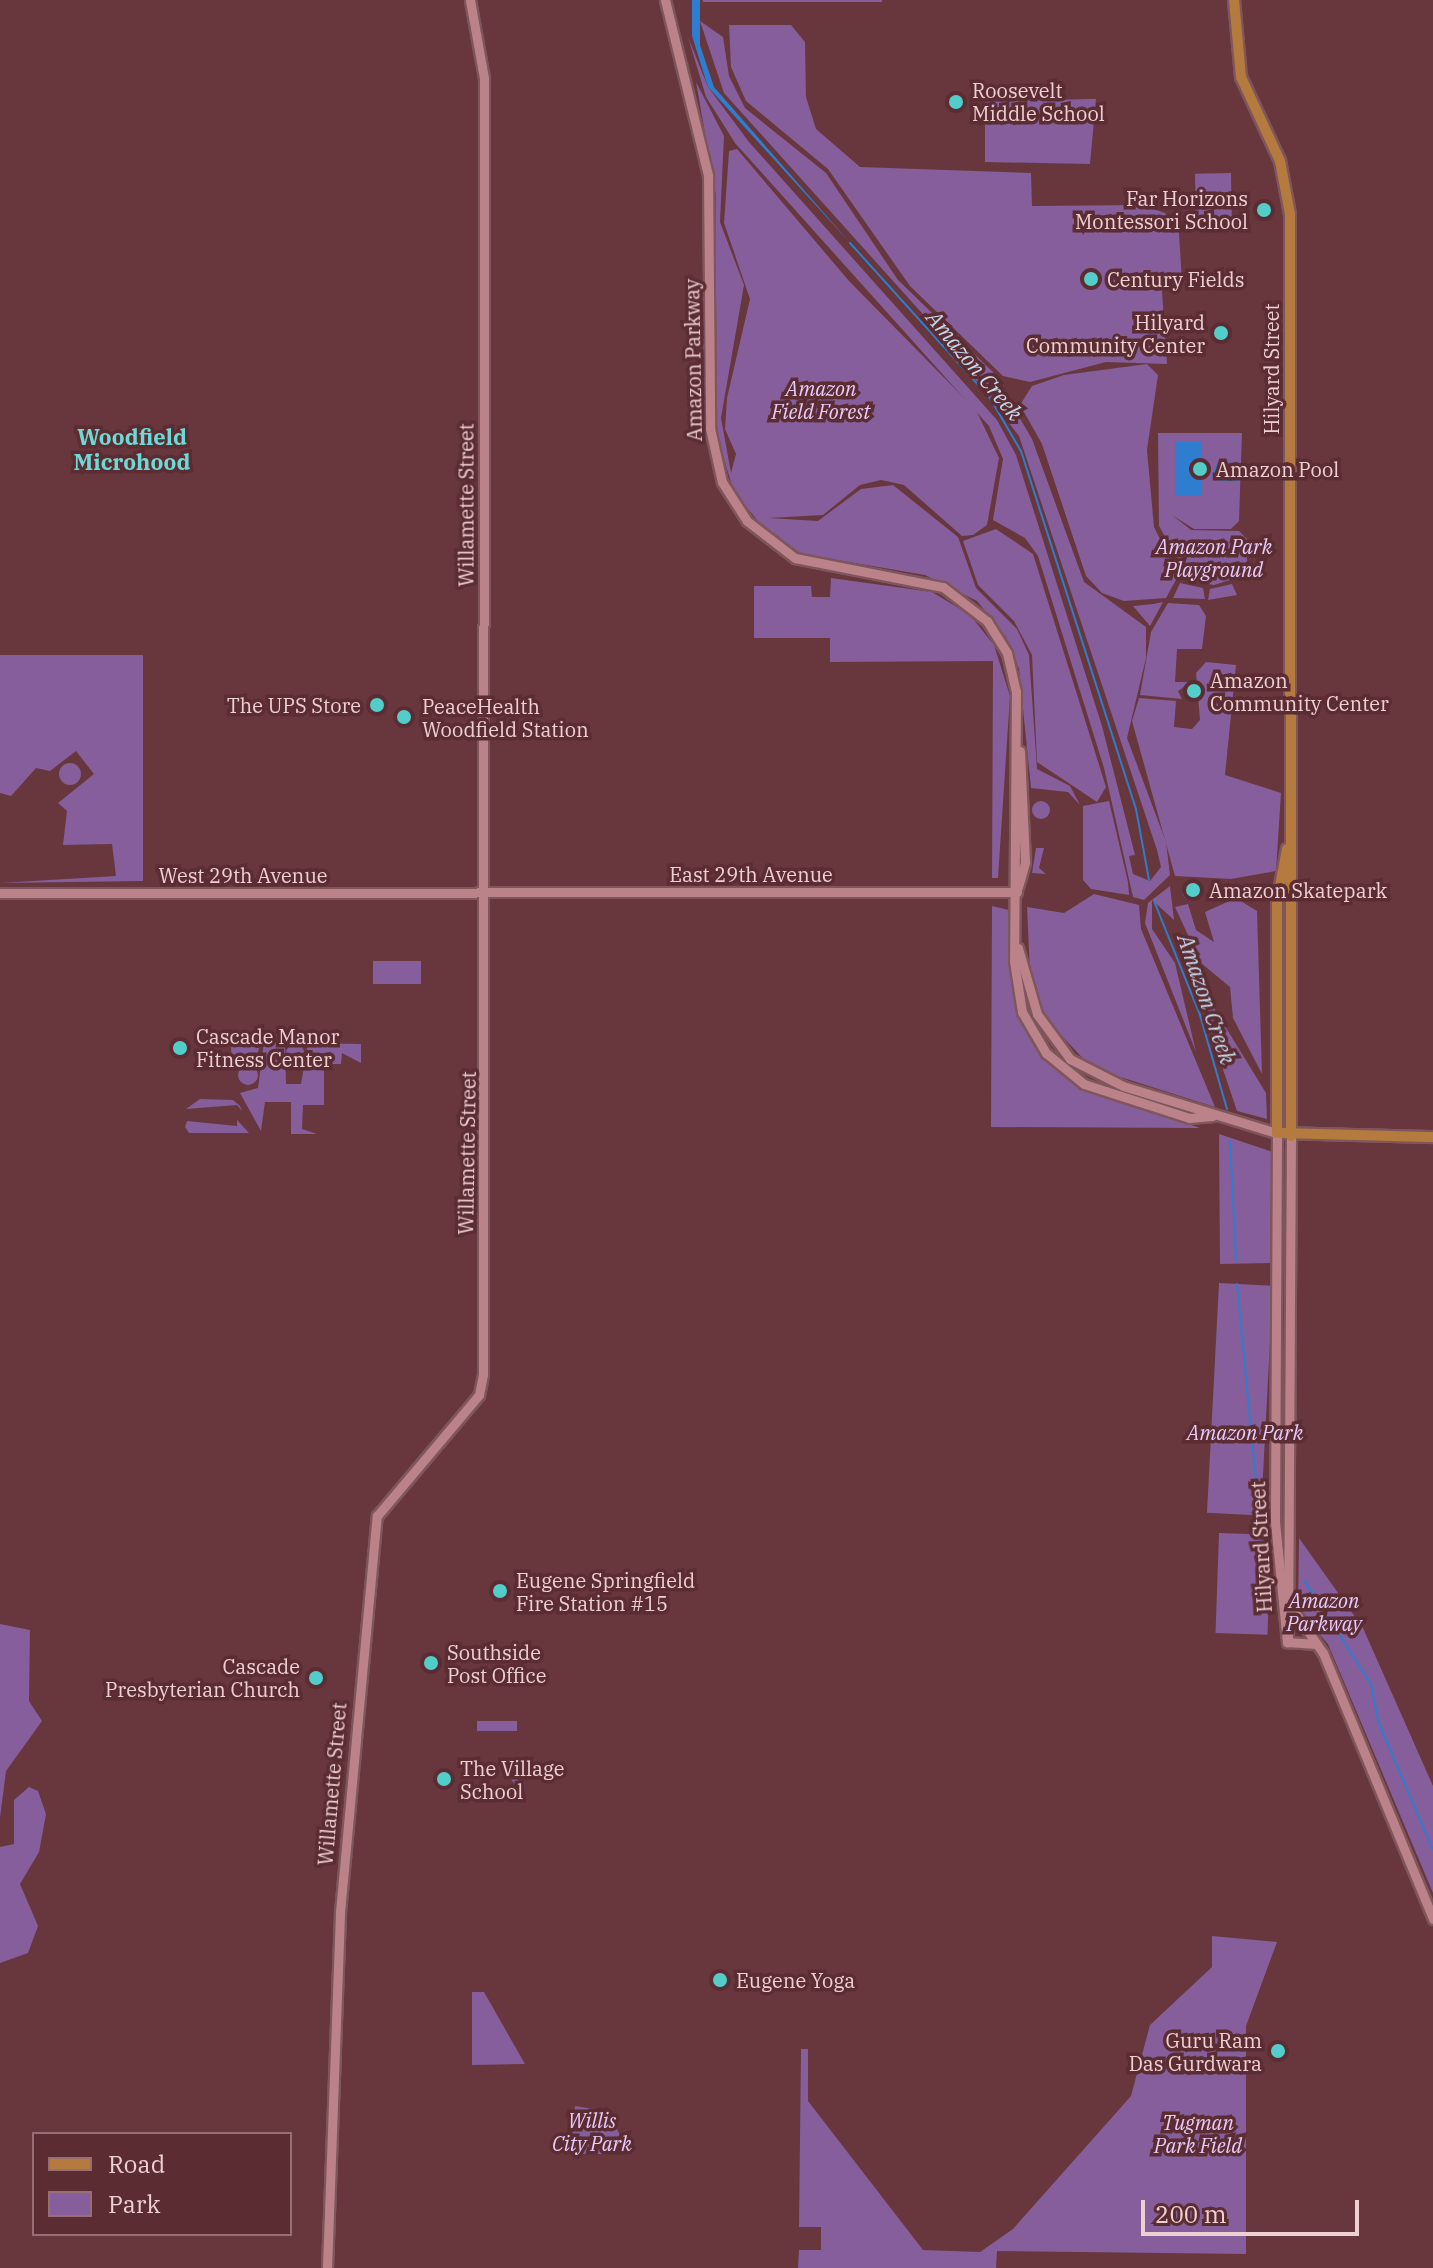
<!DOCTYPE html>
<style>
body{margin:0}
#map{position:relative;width:1433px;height:2268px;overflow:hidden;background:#67373d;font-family:"IBM Plex Serif",serif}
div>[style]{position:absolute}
.green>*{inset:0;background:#855e9b;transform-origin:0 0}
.round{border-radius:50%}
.water>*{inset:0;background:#2e7dce;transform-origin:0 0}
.stream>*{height:2px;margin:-1px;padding:0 1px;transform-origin:1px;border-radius:1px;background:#2e7dce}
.roads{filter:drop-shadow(2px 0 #7e565c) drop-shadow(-2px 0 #7e565c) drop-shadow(0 2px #7e565c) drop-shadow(0 -2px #7e565c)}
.secondary>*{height:9px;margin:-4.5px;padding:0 4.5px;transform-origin:4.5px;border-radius:4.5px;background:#bb8389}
.primary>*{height:10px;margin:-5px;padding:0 5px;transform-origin:5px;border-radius:5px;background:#b57a3d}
.dots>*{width:22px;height:22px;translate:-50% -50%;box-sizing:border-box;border:4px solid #5b2d33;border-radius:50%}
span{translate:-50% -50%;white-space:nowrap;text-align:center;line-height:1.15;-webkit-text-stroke:7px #5b2d33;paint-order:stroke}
.poi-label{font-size:20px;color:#eecfd2}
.left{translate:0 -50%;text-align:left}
.right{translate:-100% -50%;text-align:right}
.street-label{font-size:20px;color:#eecfd2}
.park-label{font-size:20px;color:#e8cbfa;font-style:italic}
.water-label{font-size:22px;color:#c7d9ee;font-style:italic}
.neighbourhood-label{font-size:22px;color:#6edad6;font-weight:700}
.legend{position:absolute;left:32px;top:2132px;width:260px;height:104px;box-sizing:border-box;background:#5b2d33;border:2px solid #966e73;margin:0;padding:10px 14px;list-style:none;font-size:24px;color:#eecfd2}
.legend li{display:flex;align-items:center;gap:16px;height:40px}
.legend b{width:40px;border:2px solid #966e73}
.scale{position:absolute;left:1141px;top:2200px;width:218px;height:36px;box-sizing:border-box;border:4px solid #eecfd2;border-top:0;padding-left:10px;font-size:24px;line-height:28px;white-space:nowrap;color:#eecfd2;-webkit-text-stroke:6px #5b2d33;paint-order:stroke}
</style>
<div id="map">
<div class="green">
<i style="left:703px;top:0;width:179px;height:2px"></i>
<i style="clip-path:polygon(700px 21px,723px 37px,729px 76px,745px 108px,826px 173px,898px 280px,993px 372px,1032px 439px,1084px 582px,1146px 627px,1146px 658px,1127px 738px,1166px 842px,1170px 875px,1144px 900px,1133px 897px,1104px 768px,1038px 556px,1025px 538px,993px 520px,1003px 459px,989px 426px,735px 143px,706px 97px,688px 37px,708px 87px,749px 142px,997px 420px,1016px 455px,1102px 726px,1135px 855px,1129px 856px,1133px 874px,1150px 881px,1161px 867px,1157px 850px,1019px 436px,938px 331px,724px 93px)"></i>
<i style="clip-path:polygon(729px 25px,791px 25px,805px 42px,806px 97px,816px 129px,860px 167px,1031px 173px,1032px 206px,1141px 205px,1165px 213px,1179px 233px,1182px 281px,1162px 291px,1167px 364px,1106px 362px,1030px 382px,1003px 376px,910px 286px,828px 169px,746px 101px,731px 67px)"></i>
<i style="clip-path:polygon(696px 82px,724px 136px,720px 222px,744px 285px,721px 418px,731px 473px,736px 454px,725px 429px,727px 398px,750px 299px,724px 223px,729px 151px,737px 149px,849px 281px,976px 410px,999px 458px,987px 525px,973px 535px,962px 536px,904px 485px,881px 480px,860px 485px,823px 515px,769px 518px,818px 521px,861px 489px,893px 485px,958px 537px,976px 588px,1017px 629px,1029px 655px,1037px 769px,1070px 786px,1080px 805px,1068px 792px,1031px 788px,1019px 669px,1006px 637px,977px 601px,925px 575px,802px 554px,768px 533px,734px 492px,716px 433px,716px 196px)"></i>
<i style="clip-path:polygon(1088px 99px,1096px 99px,1090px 164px,985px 162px,985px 102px)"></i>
<i style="left:1231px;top:173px;width:56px;height:36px;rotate:89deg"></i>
<i style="clip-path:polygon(1147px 364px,1158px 375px,1147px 450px,1154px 527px,1178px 576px,1166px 598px,1124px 601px,1102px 593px,1086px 576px,1042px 444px,1020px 405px,1032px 386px,1064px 375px)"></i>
<i style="clip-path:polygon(1158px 433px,1242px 433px,1239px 521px,1231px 529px,1194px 529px,1172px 515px,1191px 530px,1239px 531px,1248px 540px,1246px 575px,1214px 585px,1181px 579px,1180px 563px,1159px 526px)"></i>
<i style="clip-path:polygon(996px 529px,1033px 554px,1106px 787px,1097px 802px,1037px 762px,1032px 655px,1014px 621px,978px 585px,963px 541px)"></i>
<i style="clip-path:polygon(831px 578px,932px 592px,970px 615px,994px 645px,1010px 696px,998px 878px,992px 878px,993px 661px,830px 662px,830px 638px,754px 638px,754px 586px,811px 586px,812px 597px,830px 597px)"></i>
<i style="clip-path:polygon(1180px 583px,1203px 588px,1205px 599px,1173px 598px)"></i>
<i style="clip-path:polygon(1232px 584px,1237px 595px,1208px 600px,1210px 589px)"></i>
<i style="clip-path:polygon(1163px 602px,1150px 626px,1133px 606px,1153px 604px)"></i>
<i style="clip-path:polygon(1168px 603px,1199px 605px,1206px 616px,1202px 649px,1177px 649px,1175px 682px,1191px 682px,1178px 691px,1182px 699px,1140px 695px,1151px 632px)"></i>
<i style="clip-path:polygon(0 655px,143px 655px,143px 881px,0 883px,116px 876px,112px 844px,63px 845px,67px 811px,58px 803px,94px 774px,76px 751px,50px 771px,36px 768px,11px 796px,0 793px)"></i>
<i style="clip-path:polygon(1206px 662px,1236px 665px,1225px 775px,1281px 793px,1276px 871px,1231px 879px,1175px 876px,1132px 721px,1139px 698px,1176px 701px,1174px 727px,1192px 729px,1200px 720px,1196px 673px)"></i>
<i class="round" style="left:59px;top:763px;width:22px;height:22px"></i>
<i class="round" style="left:1032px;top:801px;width:18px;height:18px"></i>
<i style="clip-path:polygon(1109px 801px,1128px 882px,1129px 895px,1091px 889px,1083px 880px,1083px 806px)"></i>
<i style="clip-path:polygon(1036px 848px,1044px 848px,1039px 868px,1046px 874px,1032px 873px)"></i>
<i class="round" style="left:1182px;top:881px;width:20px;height:20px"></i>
<i style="clip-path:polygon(1170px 886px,1174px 920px,1152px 900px,1152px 929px,1175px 963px,1196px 1052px,1145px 923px,1148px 903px)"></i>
<i style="clip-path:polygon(1094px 894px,1139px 905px,1141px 929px,1215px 1107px,1092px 1068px,1043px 1016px,1030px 973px,1027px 907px,1064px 913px)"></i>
<i style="clip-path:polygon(1236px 898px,1257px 911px,1262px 1074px,1233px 1018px,1230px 987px,1201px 963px,1175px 907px,1188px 904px,1196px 930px,1214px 942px,1205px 912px)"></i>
<i style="clip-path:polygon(992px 906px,1009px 910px,1013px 996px,1043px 1055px,1081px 1087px,1200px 1128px,991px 1127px)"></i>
<i style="left:373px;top:961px;width:48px;height:23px"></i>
<i style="clip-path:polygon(1209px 1000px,1266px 1093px,1267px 1119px,1237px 1111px,1203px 1010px)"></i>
<i style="clip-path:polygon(258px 1039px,262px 1040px,256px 1057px,232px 1062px,231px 1047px,257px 1047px)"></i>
<i style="clip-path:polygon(264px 1042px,285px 1043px,286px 1084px,301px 1084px,308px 1043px,361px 1044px,361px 1063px,342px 1053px,341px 1064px,324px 1064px,324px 1105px,303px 1105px,302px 1129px,317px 1134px,291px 1134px,291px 1102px,265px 1102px,261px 1131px,240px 1093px,258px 1088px)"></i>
<i class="round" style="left:286px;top:1044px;width:18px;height:18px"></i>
<i class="round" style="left:238px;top:1065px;width:20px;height:20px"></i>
<i style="clip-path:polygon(200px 1099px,233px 1100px,240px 1106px,242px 1111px,237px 1105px,186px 1109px)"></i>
<i style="clip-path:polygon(237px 1120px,249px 1133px,189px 1133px,185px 1127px,187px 1121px,237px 1126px)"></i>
<i style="clip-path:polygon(1219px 1134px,1273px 1152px,1272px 1263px,1220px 1264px)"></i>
<i style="left:1219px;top:1283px;width:54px;height:230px;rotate:3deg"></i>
<i style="left:1219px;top:1533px;width:52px;height:100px;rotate:2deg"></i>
<i style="clip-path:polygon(1299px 1538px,1363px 1628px,1433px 1786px,1433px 1893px,1328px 1644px,1298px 1610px)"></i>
<i style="clip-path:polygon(0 1624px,30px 1630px,29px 1701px,42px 1721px,6px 1771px,0 1818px)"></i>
<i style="left:477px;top:1721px;width:40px;height:10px"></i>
<i style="clip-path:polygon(515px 1765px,525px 1772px,524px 1797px,508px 1775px)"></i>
<i style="clip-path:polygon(29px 1787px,38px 1791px,46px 1814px,39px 1852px,20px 1884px,38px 1926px,28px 1953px,0 1963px,0 1847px,14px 1844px,14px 1800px)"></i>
<i style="clip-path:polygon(1212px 1936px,1277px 1942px,1246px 2026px,1246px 2254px,997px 2251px,996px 2268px,798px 2268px,799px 2250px,821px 2250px,821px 2227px,799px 2227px,801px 2049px,808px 2049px,808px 2101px,923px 2250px,980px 2252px,1013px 2229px,1131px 2096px,1150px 2025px,1212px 1967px)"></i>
<i style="clip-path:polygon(472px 1992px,484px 1992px,525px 2064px,472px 2065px)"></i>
<i style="clip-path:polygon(575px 2106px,606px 2111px,619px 2133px,619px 2154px,571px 2154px)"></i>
</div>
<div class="water">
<i style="clip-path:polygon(692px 0,700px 0,700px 45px,714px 87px,851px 244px,708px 87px,692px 36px)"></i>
<i style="left:1175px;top:441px;width:27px;height:55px"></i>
<i style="clip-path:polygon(1218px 461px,1238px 464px,1238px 482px,1220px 481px,1224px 470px,1212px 475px)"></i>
</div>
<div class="stream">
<i style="left:850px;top:243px;width:209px;rotate:47.9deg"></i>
<i style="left:990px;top:398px;width:61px;rotate:59.7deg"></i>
<i style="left:1021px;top:451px;width:376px;rotate:72.2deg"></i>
<i style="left:1136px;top:809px;width:72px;rotate:79.6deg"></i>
<i style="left:1154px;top:901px;width:123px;rotate:68deg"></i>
<i style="left:1200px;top:1015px;width:98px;rotate:74deg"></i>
<i style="left:1230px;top:1141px;width:120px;rotate:87.1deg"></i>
<i style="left:1237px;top:1284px;width:229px;rotate:84.5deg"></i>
<i style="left:1304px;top:1580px;width:124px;rotate:57.2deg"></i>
<i style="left:1371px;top:1684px;width:38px;rotate:79deg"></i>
<i style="left:1378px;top:1721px;width:140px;rotate:66.9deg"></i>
</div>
<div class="roads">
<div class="secondary">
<i style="left:665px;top:0;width:180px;rotate:76.2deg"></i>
<i style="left:708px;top:175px;width:253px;rotate:89.5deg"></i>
<i style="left:710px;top:428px;width:55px;rotate:77.5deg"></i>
<i style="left:722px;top:482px;width:46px;rotate:57.3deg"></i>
<i style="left:747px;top:521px;width:61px;rotate:37.6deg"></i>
<i style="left:795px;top:558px;width:151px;rotate:11.1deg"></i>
<i style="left:943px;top:587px;width:56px;rotate:37.7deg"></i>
<i style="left:987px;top:621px;width:38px;rotate:58deg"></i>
<i style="left:1007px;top:653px;width:39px;rotate:77deg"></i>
<i style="left:1016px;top:691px;width:270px;rotate:90.4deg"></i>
<i style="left:1014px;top:961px;width:52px;rotate:81.1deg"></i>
<i style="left:1022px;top:1012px;width:48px;rotate:59.7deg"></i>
<i style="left:1046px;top:1053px;width:49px;rotate:39.2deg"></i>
<i style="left:1084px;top:1084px;width:110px;rotate:17.9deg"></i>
<i style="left:1189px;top:1118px;width:24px;rotate:-5deg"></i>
<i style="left:1018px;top:887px;width:26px;rotate:-74deg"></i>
<i style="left:1025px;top:862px;width:111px;rotate:-92.6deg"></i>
<i style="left:0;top:893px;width:1017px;rotate:-0.06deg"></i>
<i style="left:1018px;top:948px;width:69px;rotate:73.9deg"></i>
<i style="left:1037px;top:1014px;width:56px;rotate:53.7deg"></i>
<i style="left:1070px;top:1059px;width:59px;rotate:27deg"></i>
<i style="left:1123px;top:1086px;width:161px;rotate:17deg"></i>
<i style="left:1277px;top:1133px;width:389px;rotate:90.3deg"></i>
<i style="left:1275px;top:1522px;width:121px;rotate:84.3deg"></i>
<i style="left:1294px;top:1611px;width:51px;rotate:55.4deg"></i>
<i style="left:1323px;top:1653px;width:288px;rotate:67.5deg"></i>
<i style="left:1288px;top:1639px;width:503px;rotate:-89.66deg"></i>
<i style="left:1287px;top:1642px;width:29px;rotate:4deg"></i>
<i style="left:327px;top:2268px;width:356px;rotate:-87.9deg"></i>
<i style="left:340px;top:1912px;width:398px;rotate:-84.7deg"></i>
<i style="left:377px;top:1516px;width:158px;rotate:-49.9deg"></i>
<i style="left:479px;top:1395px;width:21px;rotate:-79deg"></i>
<i style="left:483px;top:1374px;width:1296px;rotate:-89.96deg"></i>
<i style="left:484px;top:78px;width:79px;rotate:-100.2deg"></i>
</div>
<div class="primary">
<i style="left:1234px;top:0;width:77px;rotate:84.8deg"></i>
<i style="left:1241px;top:77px;width:93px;rotate:65.1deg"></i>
<i style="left:1280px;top:161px;width:54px;rotate:79.3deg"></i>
<i style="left:1290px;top:214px;width:922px;rotate:89.94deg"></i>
<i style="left:1287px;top:849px;width:54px;rotate:100.7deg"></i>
<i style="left:1277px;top:902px;width:231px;rotate:90deg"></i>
<i style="left:1277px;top:1133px;width:156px;rotate:1.5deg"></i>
</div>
</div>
<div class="dots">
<i style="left:956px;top:102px;background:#53cdc9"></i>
<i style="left:1264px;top:210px;background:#53cdc9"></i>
<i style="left:1091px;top:279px;background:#53cdc9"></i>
<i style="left:1221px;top:333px;background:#53cdc9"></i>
<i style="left:1200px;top:469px;background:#53cdc9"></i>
<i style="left:1194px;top:691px;background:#53cdc9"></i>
<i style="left:377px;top:705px;background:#53cdc9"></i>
<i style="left:404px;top:717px;background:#53cdc9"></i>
<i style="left:1193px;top:890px;background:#53cdc9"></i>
<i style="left:180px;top:1048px;background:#53cdc9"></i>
<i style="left:500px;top:1591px;background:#53cdc9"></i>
<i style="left:431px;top:1663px;background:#53cdc9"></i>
<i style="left:316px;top:1678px;background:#53cdc9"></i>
<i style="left:444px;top:1779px;background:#53cdc9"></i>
<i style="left:720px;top:1980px;background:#53cdc9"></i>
<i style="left:1278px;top:2051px;background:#53cdc9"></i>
</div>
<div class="poi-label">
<span class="left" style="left:972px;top:102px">Roosevelt<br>Middle School</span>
<span class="right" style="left:1248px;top:210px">Far Horizons<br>Montessori School</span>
<span class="left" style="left:1107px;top:279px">Century Fields</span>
<span class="right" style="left:1205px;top:334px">Hilyard<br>Community Center</span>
<span class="left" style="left:1216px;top:469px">Amazon Pool</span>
<span class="left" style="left:1210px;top:692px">Amazon<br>Community Center</span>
<span class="right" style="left:361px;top:705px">The UPS Store</span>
<span class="left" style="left:422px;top:718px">PeaceHealth<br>Woodfield Station</span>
<span class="left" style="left:1209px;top:890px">Amazon Skatepark</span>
<span class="left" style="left:196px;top:1048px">Cascade Manor<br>Fitness Center</span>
<span class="left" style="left:516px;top:1592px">Eugene Springfield<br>Fire Station #15</span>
<span class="left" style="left:447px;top:1664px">Southside<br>Post Office</span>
<span class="right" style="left:300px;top:1678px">Cascade<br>Presbyterian Church</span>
<span class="left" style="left:460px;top:1780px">The Village<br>School</span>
<span class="left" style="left:736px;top:1980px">Eugene Yoga</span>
<span class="right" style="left:1262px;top:2052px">Guru Ram<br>Das Gurdwara</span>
</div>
<div class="street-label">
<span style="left:693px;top:360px;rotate:-91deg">Amazon Parkway</span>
<span style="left:1271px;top:369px;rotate:-90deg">Hilyard Street</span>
<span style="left:466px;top:505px;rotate:-90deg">Willamette Street</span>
<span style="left:751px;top:874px">East 29th Avenue</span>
<span style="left:243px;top:875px">West 29th Avenue</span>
<span style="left:467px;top:1153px;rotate:-89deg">Willamette Street</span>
<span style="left:1261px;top:1547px;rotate:-93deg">Hilyard Street</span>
<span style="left:332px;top:1784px;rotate:-85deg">Willamette Street</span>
</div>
<div class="park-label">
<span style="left:821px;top:400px">Amazon<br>Field Forest</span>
<span style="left:1214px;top:558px">Amazon Park<br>Playground</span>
<span style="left:1245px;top:1432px">Amazon Park</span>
<span style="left:1324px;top:1612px">Amazon<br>Parkway</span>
<span style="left:592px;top:2132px">Willis<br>City Park</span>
<span style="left:1198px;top:2134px">Tugman<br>Park Field</span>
</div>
<div class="water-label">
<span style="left:975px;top:365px;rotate:50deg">Amazon Creek</span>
<span style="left:1207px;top:999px;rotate:71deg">Amazon Creek</span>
</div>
<div class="neighbourhood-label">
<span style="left:132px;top:449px">Woodfield<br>Microhood</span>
</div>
<ul class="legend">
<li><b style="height:10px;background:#b57a3d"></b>Road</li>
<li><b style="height:22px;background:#855e9b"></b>Park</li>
</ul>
<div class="scale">200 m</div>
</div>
